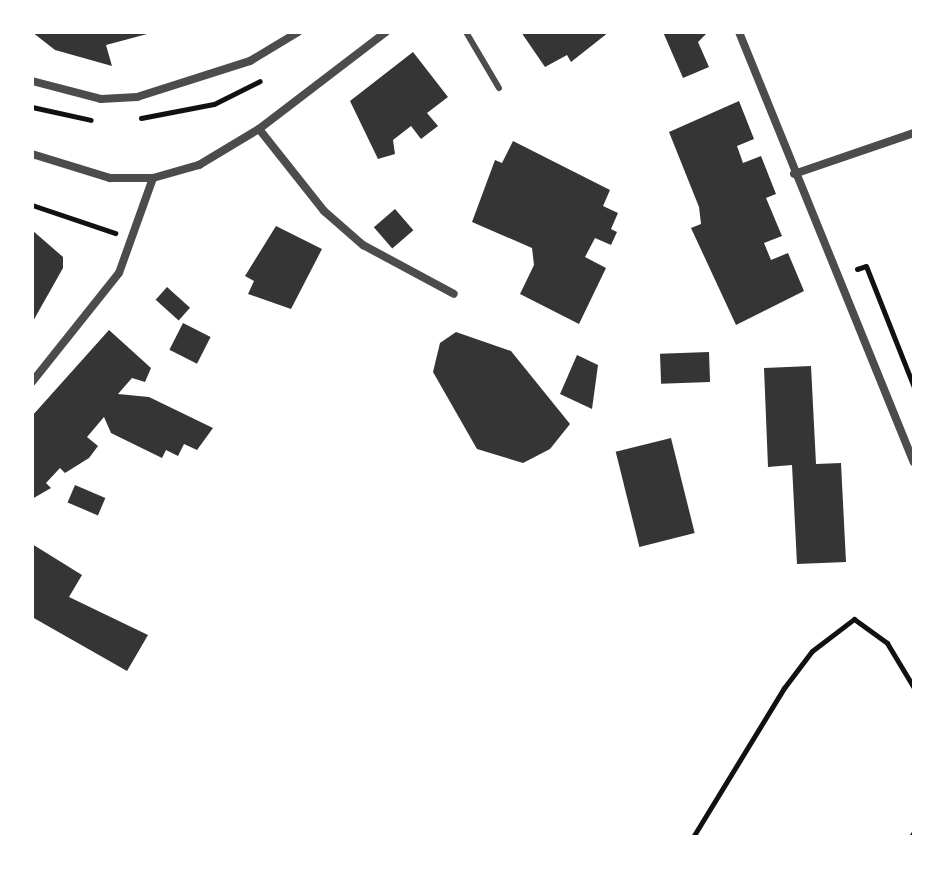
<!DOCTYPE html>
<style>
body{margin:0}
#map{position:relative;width:946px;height:869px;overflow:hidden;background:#fff;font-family:"Noto Sans",sans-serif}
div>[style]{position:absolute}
.building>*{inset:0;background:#353535;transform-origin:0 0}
.path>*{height:5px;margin:-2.5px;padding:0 2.5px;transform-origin:2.5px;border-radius:2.5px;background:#111}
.service>*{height:6px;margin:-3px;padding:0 3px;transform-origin:3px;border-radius:3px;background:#4c4c4c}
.minor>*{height:8px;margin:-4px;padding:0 4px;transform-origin:4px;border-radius:4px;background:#4c4c4c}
span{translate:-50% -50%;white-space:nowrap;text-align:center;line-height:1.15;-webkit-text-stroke:8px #fff;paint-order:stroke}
.frame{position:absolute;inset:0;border:34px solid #fff;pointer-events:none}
</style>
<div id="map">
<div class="building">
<i style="clip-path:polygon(32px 32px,151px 32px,151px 33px,106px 45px,112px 66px,55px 50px)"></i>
<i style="clip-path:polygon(521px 32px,609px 32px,571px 62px,567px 55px,545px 67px)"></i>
<i style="clip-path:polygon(663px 32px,708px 32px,698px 42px,709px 67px,683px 78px)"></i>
<i style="clip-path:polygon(413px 52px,448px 97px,427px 113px,438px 126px,421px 139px,411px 126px,393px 140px,395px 154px,378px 159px,350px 101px)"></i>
<i style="clip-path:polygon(739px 101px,754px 139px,737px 146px,743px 163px,761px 156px,776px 194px,766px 198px,782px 236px,764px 243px,771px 260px,788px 253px,804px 291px,736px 325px,691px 228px,701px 224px,699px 207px,669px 132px)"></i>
<i style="clip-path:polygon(513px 141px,610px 190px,603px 206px,618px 213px,611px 229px,617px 232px,611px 245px,595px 238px,585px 257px,606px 268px,579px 324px,520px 294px,534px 265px,532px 248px,472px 222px,495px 160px,502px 163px)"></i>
<i style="left:395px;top:209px;width:28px;height:28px;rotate:49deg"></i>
<i style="clip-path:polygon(276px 226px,322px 249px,291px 309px,248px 294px,254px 281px,245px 276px)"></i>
<i style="clip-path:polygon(32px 230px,63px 257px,63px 268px,32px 323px)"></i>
<i style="left:167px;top:287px;width:31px;height:17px;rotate:42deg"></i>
<i style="left:183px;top:323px;width:31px;height:30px;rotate:27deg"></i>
<i style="clip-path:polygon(109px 330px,151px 368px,145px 382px,132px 378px,118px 394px,149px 397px,213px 428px,197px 450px,184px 444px,178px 456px,166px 450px,162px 458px,111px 433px,104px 417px,87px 437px,98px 446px,89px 458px,65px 473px,60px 468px,46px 483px,51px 488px,32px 499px,32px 416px)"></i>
<i style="clip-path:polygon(456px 332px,511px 351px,570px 424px,550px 449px,523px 463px,477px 449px,433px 372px,440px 343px)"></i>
<i style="left:709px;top:352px;width:30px;height:49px;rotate:88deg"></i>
<i style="clip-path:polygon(577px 355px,598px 365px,592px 409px,560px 394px)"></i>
<i style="clip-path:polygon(811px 366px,816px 464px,841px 463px,846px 562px,797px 564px,792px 465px,768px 467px,764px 368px)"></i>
<i style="left:671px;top:438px;width:98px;height:57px;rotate:76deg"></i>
<i style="left:75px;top:485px;width:33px;height:19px;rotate:23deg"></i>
<i style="clip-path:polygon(32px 544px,82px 575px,69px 597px,148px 635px,127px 671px,32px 617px)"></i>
</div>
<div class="path">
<i style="left:32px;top:107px;width:60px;rotate:12.4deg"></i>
<i style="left:141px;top:118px;width:74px;rotate:-10.9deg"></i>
<i style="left:214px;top:104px;width:51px;rotate:-26.6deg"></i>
<i style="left:32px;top:205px;width:88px;rotate:18.6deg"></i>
<i style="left:857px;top:269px;width:9px;rotate:-18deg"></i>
<i style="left:866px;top:266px;width:130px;rotate:68.4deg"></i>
<i style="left:693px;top:837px;width:175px;rotate:-58.6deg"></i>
<i style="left:784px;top:688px;width:46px;rotate:-52.9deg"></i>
<i style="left:812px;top:651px;width:53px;rotate:-37.3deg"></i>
<i style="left:854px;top:619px;width:41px;rotate:36deg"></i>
<i style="left:887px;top:643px;width:52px;rotate:59deg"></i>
<i style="left:911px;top:837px;width:6px;rotate:-59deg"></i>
</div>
<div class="service">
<i style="left:466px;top:32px;width:65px;rotate:59.5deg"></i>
</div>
<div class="minor">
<i style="left:739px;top:32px;width:464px;rotate:67.9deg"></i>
<i style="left:32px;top:81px;width:71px;rotate:14.6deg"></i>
<i style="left:101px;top:99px;width:36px;rotate:-3deg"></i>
<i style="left:137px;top:97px;width:119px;rotate:-17.7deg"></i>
<i style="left:250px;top:61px;width:56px;rotate:-31.1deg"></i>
<i style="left:259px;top:129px;width:105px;rotate:51.6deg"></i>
<i style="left:324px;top:211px;width:52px;rotate:41.1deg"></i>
<i style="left:363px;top:245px;width:103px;rotate:28.3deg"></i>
<i style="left:32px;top:154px;width:82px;rotate:17.1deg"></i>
<i style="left:110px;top:178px;width:43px"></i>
<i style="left:153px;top:178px;width:48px;rotate:-15.8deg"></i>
<i style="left:199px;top:165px;width:70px;rotate:-31deg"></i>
<i style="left:259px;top:129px;width:160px;rotate:-37.4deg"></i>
<i style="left:794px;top:174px;width:127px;rotate:-18.9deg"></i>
<i style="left:32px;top:382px;width:139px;rotate:-51.4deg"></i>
<i style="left:119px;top:273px;width:101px;rotate:-70.3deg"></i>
</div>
<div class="frame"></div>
</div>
